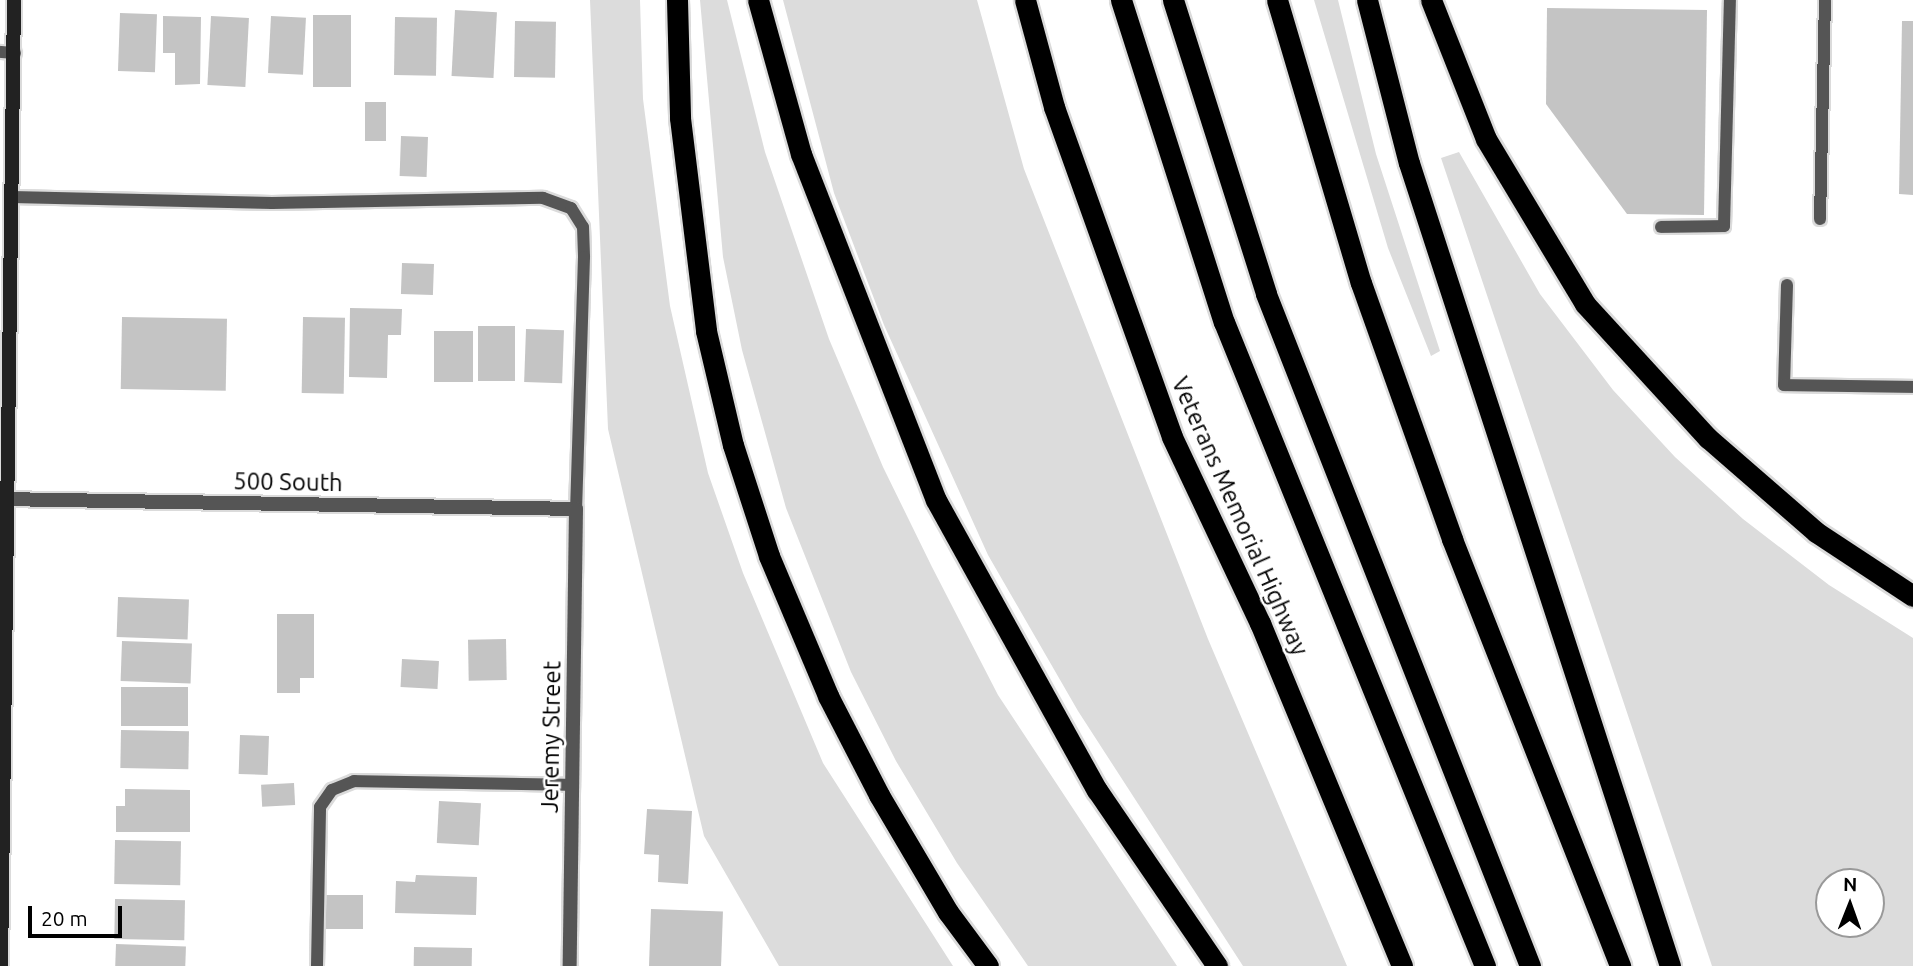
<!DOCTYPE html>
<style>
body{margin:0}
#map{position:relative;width:1913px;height:966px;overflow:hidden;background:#fff;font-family:Ubuntu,sans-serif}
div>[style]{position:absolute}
.green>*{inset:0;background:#dcdcdc}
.building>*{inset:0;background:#c4c4c4;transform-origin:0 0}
.roads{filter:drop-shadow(2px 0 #dbdbdb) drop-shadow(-2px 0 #dbdbdb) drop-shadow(0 2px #dbdbdb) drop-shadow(0 -2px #dbdbdb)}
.lane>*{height:12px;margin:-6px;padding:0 6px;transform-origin:6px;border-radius:6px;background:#555}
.street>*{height:14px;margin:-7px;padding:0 7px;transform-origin:7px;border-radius:7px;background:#555}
.secondary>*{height:14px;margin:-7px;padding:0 7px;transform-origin:7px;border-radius:7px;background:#222}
.highway>*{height:21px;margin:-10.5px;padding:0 10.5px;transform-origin:10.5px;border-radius:10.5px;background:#000}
span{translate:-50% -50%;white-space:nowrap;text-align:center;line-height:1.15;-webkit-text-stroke:5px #fff;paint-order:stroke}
.street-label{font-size:24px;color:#000}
.north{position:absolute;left:1815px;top:868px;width:70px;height:70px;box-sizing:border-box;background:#fff;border:2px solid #999;border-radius:50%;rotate:1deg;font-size:19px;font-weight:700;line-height:28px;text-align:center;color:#000}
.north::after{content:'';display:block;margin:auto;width:24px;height:32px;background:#000;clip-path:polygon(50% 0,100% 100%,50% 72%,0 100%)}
.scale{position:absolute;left:28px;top:906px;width:94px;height:32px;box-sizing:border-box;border:4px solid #000;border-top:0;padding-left:9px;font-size:21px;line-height:24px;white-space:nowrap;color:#000;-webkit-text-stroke:5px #fff;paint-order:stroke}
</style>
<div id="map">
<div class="green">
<i style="clip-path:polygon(590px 0,640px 0,643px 99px,670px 306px,708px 473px,743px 573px,823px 763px,953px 966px,779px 966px,704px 836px,608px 429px)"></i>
<i style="clip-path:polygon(700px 0,727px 0,765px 152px,829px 339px,883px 467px,932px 567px,998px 695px,1177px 966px,1028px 966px,957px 863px,896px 761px,851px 672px,786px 508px,742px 350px,723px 257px)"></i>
<i style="clip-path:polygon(783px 0,977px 0,1024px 169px,1208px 639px,1347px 966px,1243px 966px,1078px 711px,988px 555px,884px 325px,834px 193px)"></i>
<i style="clip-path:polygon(1314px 0,1338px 0,1376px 154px,1440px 351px,1431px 356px,1388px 248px)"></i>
<i style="clip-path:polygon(evenodd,1459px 152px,1540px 294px,1613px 390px,1675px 457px,1743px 519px,1829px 585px,1913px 638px,1913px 966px,1712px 966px,1441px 158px,1459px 152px,1829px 882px,1871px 882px,1871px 924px,1829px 924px,1829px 882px)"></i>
</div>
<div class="building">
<i style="clip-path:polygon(1547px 8px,1707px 10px,1704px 215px,1627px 214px,1546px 104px)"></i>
<i style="left:455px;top:10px;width:42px;height:66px;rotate:3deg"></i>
<i style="left:120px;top:13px;width:37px;height:58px;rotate:2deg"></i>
<i style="left:313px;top:15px;width:38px;height:72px"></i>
<i style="clip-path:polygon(163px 16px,201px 17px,200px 84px,175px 85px,175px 53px,163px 53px)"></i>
<i style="left:211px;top:16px;width:38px;height:69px;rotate:3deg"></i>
<i style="left:271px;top:16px;width:35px;height:57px;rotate:3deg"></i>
<i style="left:395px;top:17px;width:42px;height:58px;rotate:1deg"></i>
<i style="left:515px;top:21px;width:41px;height:56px;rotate:1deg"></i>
<i style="clip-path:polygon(1902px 21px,1913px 21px,1913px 195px,1899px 194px)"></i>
<i style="left:365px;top:102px;width:21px;height:39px"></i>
<i style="left:401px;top:136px;width:27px;height:40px;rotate:2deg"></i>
<i style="left:402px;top:263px;width:32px;height:31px;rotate:2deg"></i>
<i style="clip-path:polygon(350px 308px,402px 309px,401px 335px,388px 335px,387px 378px,349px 377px)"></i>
<i style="left:122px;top:317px;width:105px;height:72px;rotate:1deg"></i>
<i style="left:303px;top:317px;width:42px;height:76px;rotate:1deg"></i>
<i style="left:478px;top:326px;width:37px;height:55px"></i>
<i style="left:526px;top:329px;width:38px;height:53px;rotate:2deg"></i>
<i style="left:434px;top:331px;width:39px;height:51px"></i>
<i style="left:118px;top:597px;width:71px;height:40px;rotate:2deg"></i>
<i style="clip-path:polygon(277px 614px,314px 614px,314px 678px,300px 678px,300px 693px,277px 693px)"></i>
<i style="left:506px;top:639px;width:41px;height:38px;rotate:89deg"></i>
<i style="left:122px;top:641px;width:70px;height:40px;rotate:2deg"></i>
<i style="left:402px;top:659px;width:37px;height:28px;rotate:3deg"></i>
<i style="left:121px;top:687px;width:67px;height:39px"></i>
<i style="left:121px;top:730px;width:68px;height:38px;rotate:1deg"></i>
<i style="left:240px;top:735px;width:29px;height:39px;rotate:2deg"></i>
<i style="left:294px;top:783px;width:22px;height:33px;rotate:87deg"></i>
<i style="clip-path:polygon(125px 789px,190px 790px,190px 832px,116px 832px,116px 806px,125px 806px)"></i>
<i style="left:439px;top:801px;width:42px;height:42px;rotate:3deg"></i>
<i style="clip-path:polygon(647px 809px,692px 811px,688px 884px,658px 882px,659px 855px,644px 854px)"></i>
<i style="left:115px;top:840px;width:66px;height:44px;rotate:1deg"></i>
<i style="clip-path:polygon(416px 875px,477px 877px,476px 915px,395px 913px,396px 881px,415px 882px)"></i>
<i style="left:322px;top:895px;width:41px;height:34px"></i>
<i style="left:115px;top:899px;width:70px;height:40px;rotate:1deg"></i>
<i style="left:651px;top:909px;width:72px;height:57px;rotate:2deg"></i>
<i style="left:116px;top:944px;width:70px;height:22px;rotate:2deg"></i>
<i style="left:414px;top:947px;width:58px;height:19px;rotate:1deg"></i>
</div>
<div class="roads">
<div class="lane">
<i style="left:0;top:52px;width:15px;rotate:4deg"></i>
<i style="left:12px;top:197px;width:260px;rotate:1.3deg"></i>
<i style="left:272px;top:203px;width:271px;rotate:-1.1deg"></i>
<i style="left:543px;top:198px;width:30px;rotate:20deg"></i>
<i style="left:571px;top:208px;width:22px;rotate:58deg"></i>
<i style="left:583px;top:227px;width:30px;rotate:88deg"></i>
<i style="left:584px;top:257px;width:252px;rotate:91.8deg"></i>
<i style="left:1820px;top:219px;width:219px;rotate:-88.7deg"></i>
<i style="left:1661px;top:227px;width:63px;rotate:-0.9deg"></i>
<i style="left:1724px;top:226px;width:226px;rotate:-88.5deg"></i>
<i style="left:1787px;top:285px;width:100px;rotate:91.7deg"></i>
<i style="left:1784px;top:385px;width:129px;rotate:0.9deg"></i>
<i style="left:317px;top:966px;width:159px;rotate:-88.9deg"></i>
<i style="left:320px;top:807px;width:21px;rotate:-55deg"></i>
<i style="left:332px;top:790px;width:24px;rotate:-22deg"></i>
<i style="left:354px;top:781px;width:219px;rotate:1deg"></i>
</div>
<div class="street">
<i style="left:0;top:499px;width:576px;rotate:0.99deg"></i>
<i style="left:576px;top:509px;width:457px;rotate:90.8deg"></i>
</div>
<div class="secondary">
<i style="left:1px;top:966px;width:966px;rotate:-89.23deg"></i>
</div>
<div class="highway">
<i style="left:677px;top:0;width:118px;rotate:88.5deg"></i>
<i style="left:680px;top:118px;width:215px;rotate:83deg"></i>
<i style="left:706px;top:331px;width:117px;rotate:76.7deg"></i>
<i style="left:733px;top:445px;width:117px;rotate:72deg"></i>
<i style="left:769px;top:556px;width:152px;rotate:67.1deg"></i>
<i style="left:828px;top:696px;width:111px;rotate:62.7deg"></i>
<i style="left:879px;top:795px;width:136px;rotate:59.5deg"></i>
<i style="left:948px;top:912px;width:67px;rotate:53.5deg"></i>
<i style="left:758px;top:0;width:160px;rotate:74.4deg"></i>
<i style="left:801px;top:154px;width:371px;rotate:68.7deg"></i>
<i style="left:936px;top:500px;width:332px;rotate:61deg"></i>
<i style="left:1097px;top:790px;width:213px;rotate:55.7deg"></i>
<i style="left:1025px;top:0;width:111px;rotate:74.8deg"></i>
<i style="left:1054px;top:107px;width:350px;rotate:70.3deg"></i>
<i style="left:1172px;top:437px;width:206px;rotate:64.7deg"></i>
<i style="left:1260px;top:623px;width:371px;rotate:67.5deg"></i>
<i style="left:1121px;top:0;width:338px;rotate:72.3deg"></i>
<i style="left:1224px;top:322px;width:695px;rotate:67.94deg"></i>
<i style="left:1173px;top:0;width:308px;rotate:72.4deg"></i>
<i style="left:1266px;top:294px;width:722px;rotate:68.55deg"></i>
<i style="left:1277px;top:0;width:295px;rotate:73.5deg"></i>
<i style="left:1361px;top:283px;width:272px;rotate:70.4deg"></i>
<i style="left:1452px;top:539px;width:459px;rotate:68.5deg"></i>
<i style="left:1367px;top:0;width:168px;rotate:75.6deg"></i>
<i style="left:1409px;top:163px;width:844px;rotate:71.99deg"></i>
<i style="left:1431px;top:0;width:149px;rotate:68.4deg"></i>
<i style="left:1486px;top:139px;width:192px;rotate:59deg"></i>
<i style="left:1585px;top:304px;width:182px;rotate:47.5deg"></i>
<i style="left:1708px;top:438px;width:143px;rotate:41deg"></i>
<i style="left:1816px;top:532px;width:116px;rotate:33.4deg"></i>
</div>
</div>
<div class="street-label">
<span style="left:288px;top:482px;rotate:1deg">500 South</span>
<span style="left:1240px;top:516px;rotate:66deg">Veterans Memorial Highway</span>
<span style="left:551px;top:737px;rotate:-89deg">Jeremy Street</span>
</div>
<div class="north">N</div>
<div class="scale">20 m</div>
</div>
